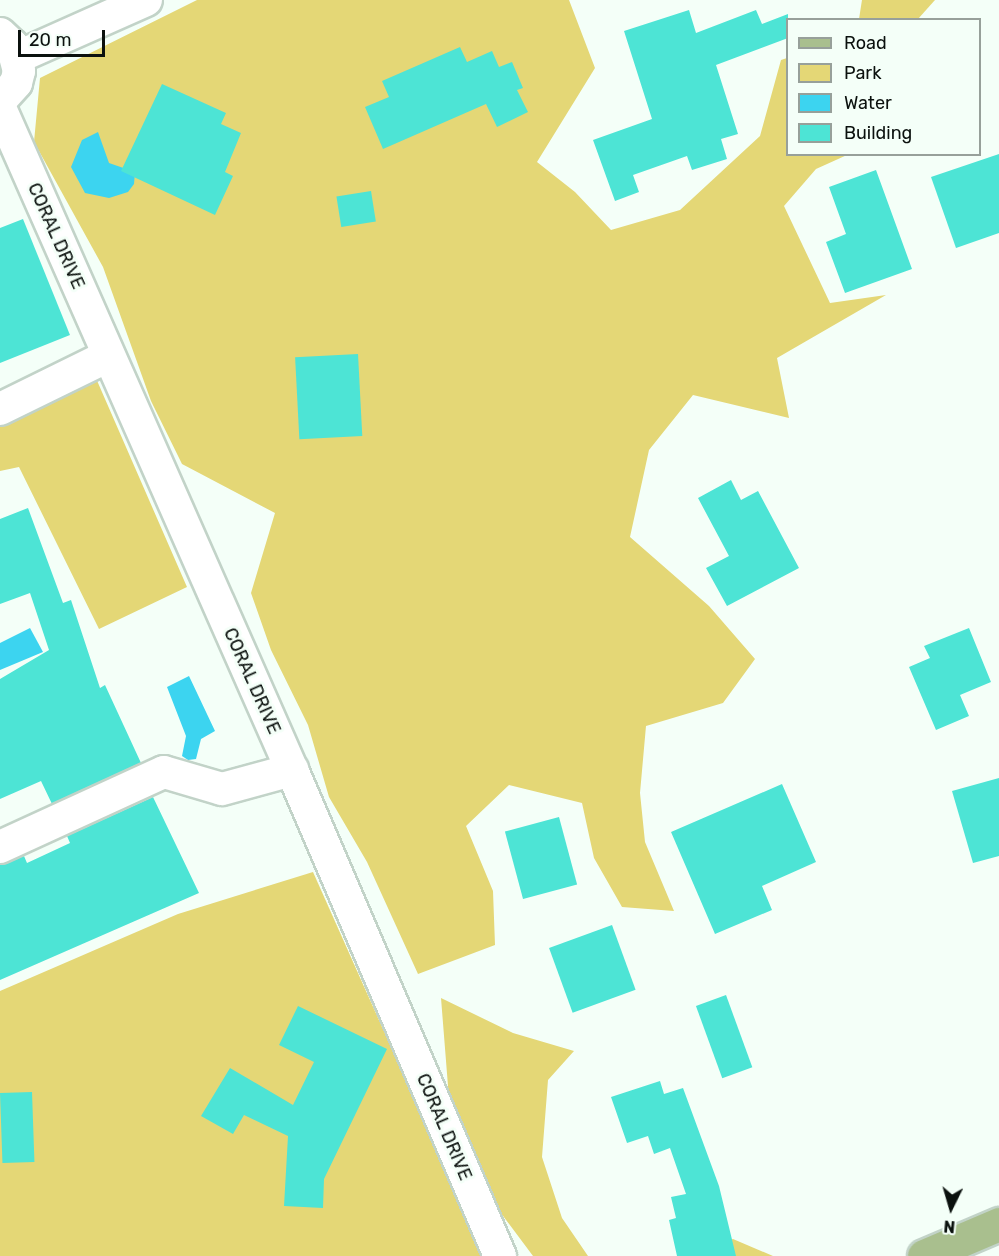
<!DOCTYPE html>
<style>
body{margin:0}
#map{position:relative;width:999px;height:1256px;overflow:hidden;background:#f4fff8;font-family:Rubik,sans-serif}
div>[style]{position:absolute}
.green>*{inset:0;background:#e4d776}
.water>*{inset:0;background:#3cd4f0}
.building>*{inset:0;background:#4de4d5;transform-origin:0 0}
.roads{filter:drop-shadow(2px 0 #c2d3c8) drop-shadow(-2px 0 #c2d3c8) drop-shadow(0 2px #c2d3c8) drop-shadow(0 -2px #c2d3c8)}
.minor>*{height:32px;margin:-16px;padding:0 16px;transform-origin:16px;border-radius:16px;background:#fff}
.major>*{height:33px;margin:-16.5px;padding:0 16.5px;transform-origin:16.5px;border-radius:16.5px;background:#a9bf8e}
span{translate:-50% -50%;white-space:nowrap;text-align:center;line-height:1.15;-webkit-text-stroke:6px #f4fff8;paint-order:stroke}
.street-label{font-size:18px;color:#0b110e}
.legend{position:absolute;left:786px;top:18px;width:195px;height:138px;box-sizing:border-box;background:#f4fff8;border:2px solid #97a09a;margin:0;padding:8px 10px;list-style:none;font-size:18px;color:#0b110e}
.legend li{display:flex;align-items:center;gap:12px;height:30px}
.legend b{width:30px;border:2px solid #97a09a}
.north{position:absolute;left:921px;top:1178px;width:60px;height:60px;-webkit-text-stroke:4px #f4fff8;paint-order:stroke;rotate:185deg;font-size:16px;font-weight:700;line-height:24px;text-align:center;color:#0b110e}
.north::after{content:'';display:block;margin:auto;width:21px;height:27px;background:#0b110e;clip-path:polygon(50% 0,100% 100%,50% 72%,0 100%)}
.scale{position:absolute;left:18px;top:30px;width:87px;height:27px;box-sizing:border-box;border:3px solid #0b110e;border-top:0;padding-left:8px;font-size:18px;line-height:21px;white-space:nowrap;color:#0b110e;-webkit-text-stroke:4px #f4fff8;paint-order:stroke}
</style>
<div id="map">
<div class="green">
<i style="clip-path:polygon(197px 0,569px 0,595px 68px,537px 162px,575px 192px,611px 230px,680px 210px,760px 136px,781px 60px,787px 58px,788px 154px,847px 155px,816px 169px,784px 206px,830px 303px,886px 295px,777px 358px,789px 418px,693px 395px,649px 450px,630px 537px,709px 606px,755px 659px,723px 703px,646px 726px,640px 793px,645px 842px,674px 911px,622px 907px,594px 858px,582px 803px,509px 785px,466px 826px,493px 891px,495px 945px,418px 974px,367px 862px,329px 797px,308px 725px,271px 650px,251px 593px,275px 513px,182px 464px,151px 401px,103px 267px,34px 142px,40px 78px)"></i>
<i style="clip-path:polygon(862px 0,935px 0,918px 19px,859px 19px)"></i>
<i style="clip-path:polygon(95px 376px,187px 587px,99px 629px,19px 467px,0 471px,0 418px)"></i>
<i style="clip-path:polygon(313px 872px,484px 1256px,0 1256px,0 991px,178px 914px)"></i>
<i style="clip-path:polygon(441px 998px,513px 1033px,574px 1051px,548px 1080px,542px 1157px,562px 1218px,588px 1256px,533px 1256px,453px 1149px)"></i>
<i style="clip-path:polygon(733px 1239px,773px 1256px,679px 1256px)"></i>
</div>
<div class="water">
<i style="clip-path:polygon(98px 132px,109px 163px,135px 172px,134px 184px,128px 192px,109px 198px,85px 193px,71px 167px,82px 140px)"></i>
<i style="clip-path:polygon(30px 628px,43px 652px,0 670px,0 643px)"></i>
<i style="clip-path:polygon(189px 676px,215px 731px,201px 739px,196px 759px,188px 760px,182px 756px,186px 736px,167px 687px)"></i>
</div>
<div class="building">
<i style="clip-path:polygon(689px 10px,696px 33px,756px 10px,762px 24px,788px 14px,788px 38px,716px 65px,738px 134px,721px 139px,727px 159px,692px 170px,687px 156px,633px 175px,639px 192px,615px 201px,593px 140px,652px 119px,624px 31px)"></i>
<i style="clip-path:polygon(460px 47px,467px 62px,492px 51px,499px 67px,512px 62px,523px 88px,517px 90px,528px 112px,497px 127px,486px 104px,383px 149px,365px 107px,389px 97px,382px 81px)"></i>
<i style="clip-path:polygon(162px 84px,226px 113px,221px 124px,241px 133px,225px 172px,233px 176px,215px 215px,121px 171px)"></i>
<i style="clip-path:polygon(999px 154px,999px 233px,956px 248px,931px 177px)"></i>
<i style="clip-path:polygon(876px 170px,912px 269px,845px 293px,826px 242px,846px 234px,829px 187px)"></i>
<i style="left:371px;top:191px;width:31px;height:35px;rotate:81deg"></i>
<i style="clip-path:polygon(23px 219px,70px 335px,0 363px,0 228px)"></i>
<i style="left:358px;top:354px;width:82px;height:63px;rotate:87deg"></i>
<i style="clip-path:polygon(731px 480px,741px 500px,758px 491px,799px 568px,727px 606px,706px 568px,729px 556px,698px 498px)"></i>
<i style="clip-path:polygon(28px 508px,63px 603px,71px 600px,100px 688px,105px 685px,141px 763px,52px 804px,41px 781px,0 799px,0 679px,49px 650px,30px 593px,0 604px,0 519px)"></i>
<i style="clip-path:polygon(969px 628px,991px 682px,960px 695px,969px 716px,936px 730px,909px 667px,930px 658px,924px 646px)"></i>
<i style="clip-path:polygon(999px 778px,999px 856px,973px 863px,952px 791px)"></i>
<i style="clip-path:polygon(782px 784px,816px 862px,762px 886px,772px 910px,715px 934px,671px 832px)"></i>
<i style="clip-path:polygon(153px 797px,199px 893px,0 980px,0 865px,24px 856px,27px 863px,70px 843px,67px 836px)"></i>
<i style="left:559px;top:817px;width:70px;height:56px;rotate:75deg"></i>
<i style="left:612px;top:925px;width:69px;height:67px;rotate:70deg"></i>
<i style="left:726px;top:995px;width:77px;height:32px;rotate:70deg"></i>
<i style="clip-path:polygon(298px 1006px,387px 1049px,324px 1179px,323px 1208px,284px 1206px,288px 1136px,244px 1115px,233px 1134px,201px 1116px,230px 1068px,293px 1105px,314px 1062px,279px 1045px)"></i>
<i style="clip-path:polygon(660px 1081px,664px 1094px,683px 1088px,719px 1186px,736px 1256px,677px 1256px,669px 1220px,676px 1218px,671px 1197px,686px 1194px,670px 1148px,654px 1154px,648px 1136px,627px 1143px,611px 1097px)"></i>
<i style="left:32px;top:1092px;width:70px;height:32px;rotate:88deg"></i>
</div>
<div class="roads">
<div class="minor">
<i style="left:0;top:34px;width:16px;rotate:43deg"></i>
<i style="left:12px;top:45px;width:27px;rotate:75deg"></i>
<i style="left:19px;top:71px;width:12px;rotate:104deg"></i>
<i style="left:16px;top:83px;width:24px;rotate:132deg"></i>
<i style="left:18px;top:57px;width:140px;rotate:-24deg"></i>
<i style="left:0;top:108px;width:724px;rotate:66.2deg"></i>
<i style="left:292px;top:770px;width:529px;rotate:66.83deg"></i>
<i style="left:0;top:409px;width:120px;rotate:-26.1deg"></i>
<i style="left:0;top:847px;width:180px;rotate:-24.6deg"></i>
<i style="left:164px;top:772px;width:60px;rotate:16.3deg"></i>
<i style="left:222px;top:789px;width:73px;rotate:-15.2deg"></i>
</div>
<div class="major">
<i style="left:924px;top:1256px;width:82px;rotate:-23.1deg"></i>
</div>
</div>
<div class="street-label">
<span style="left:56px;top:236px;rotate:66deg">CORAL DRIVE</span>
<span style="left:252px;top:681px;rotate:66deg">CORAL DRIVE</span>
<span style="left:444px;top:1127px;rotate:67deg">CORAL DRIVE</span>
</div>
<ul class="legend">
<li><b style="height:8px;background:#a9bf8e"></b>Road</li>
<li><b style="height:16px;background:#e4d776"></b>Park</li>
<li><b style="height:16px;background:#3cd4f0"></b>Water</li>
<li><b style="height:16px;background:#4de4d5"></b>Building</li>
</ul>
<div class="north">N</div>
<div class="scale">20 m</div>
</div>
